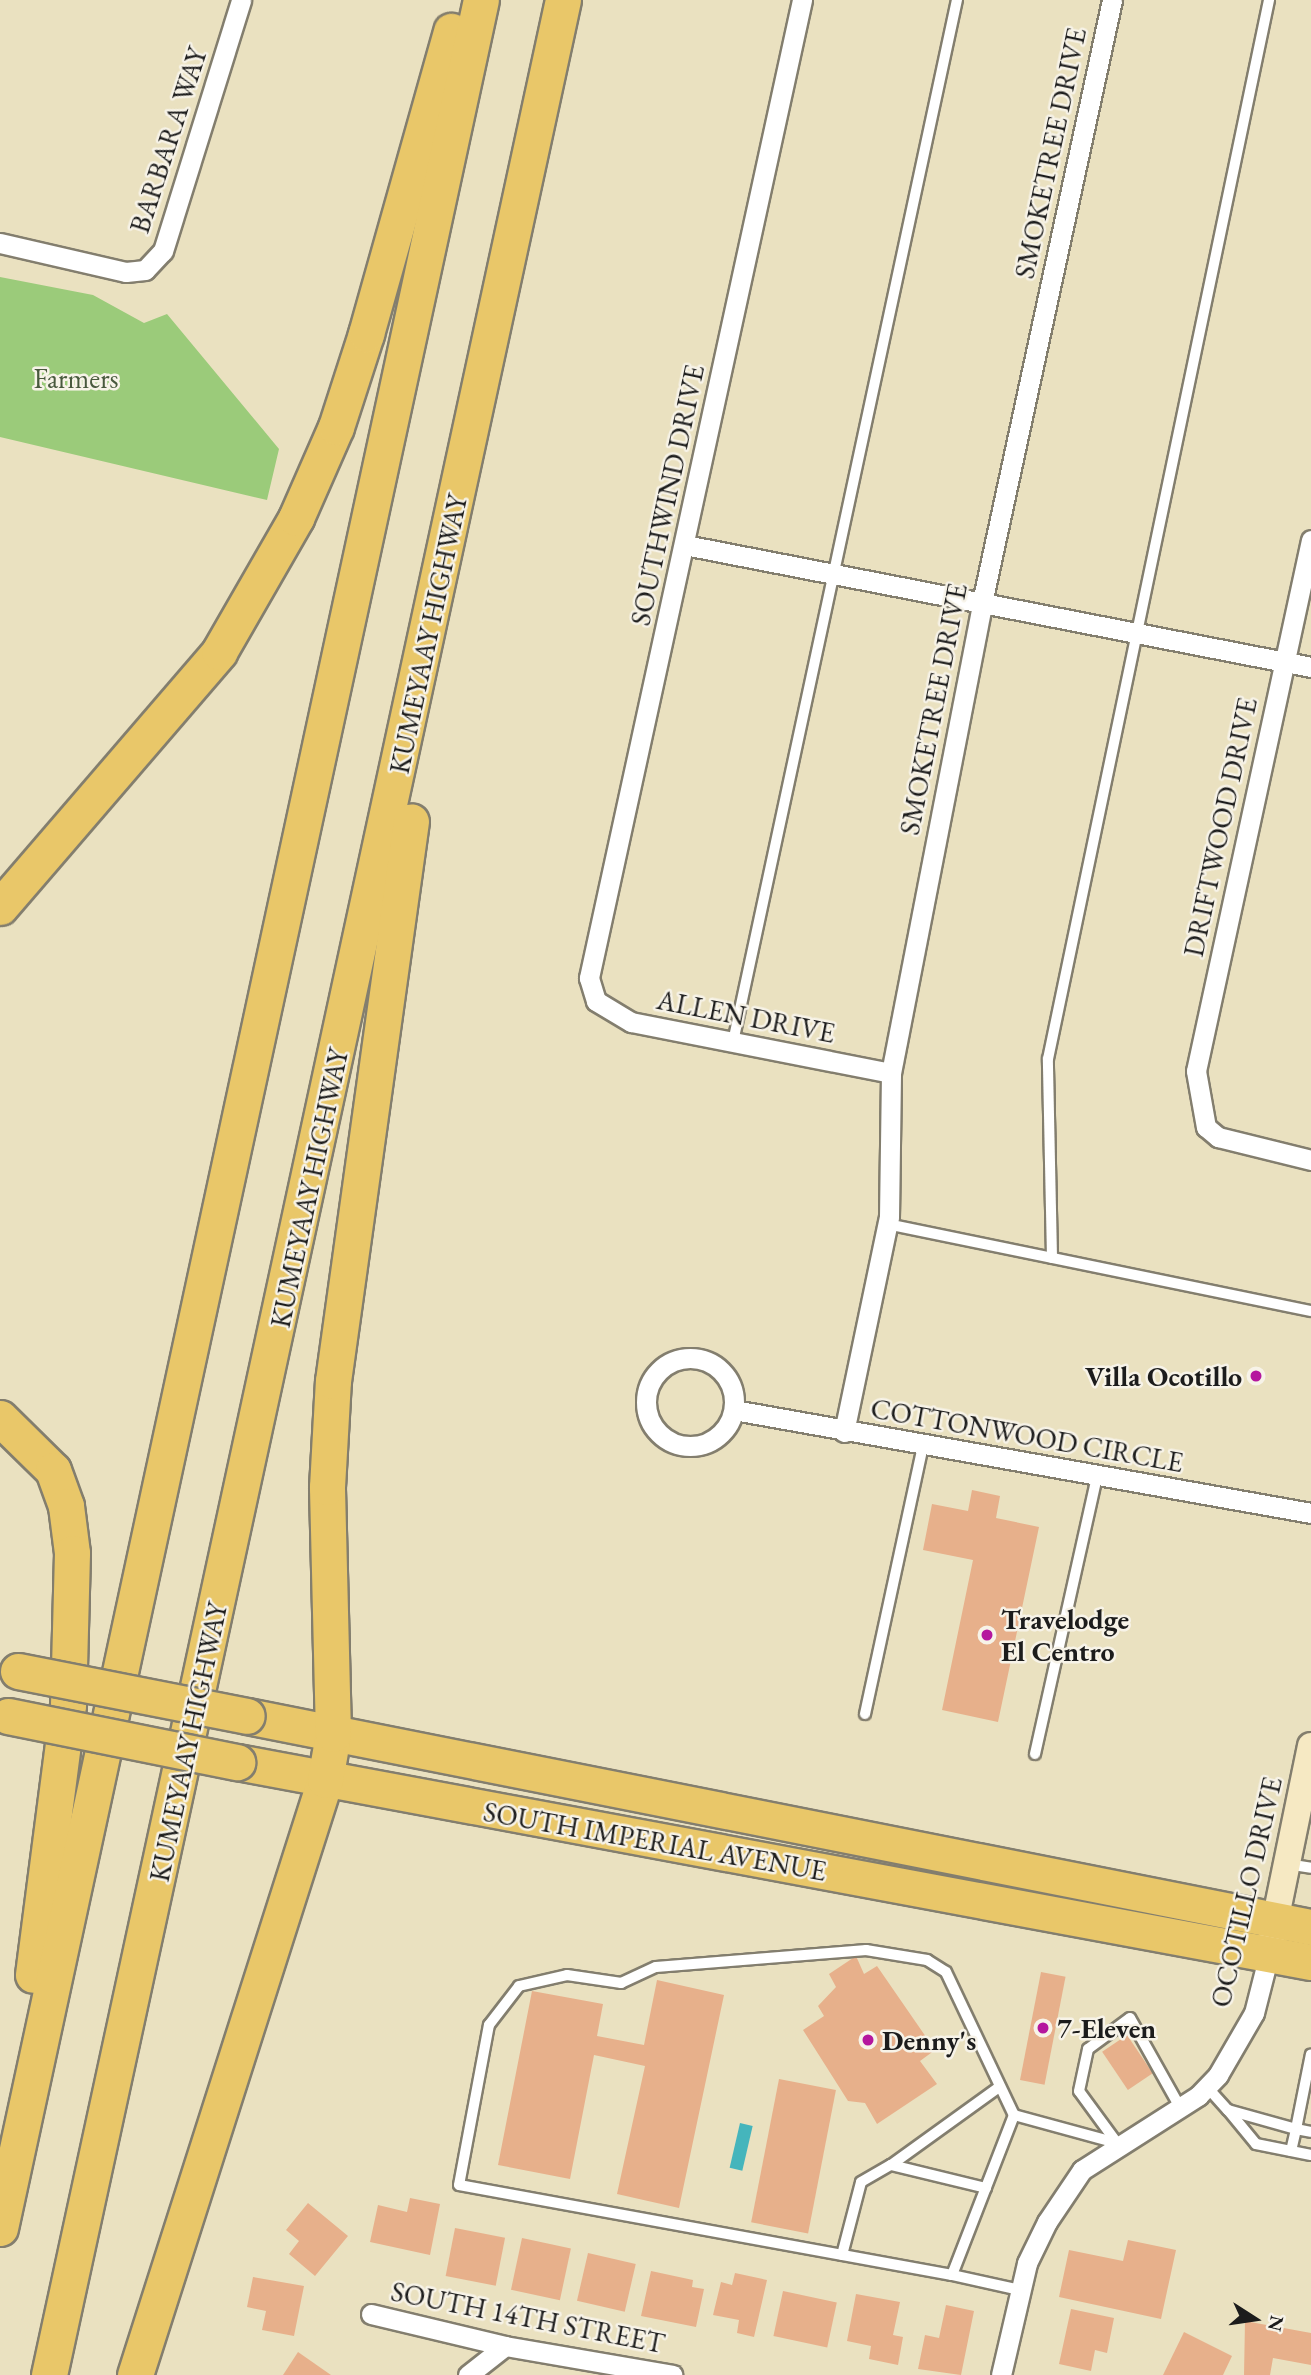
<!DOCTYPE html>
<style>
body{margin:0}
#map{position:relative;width:1311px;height:2375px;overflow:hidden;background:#eae1c0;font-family:"EB Garamond",serif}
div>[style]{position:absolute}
.green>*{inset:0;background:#9bcb7a}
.water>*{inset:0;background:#45b5bc;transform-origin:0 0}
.building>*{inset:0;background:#e7b08b;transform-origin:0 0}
.roads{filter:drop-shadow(2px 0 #837e6e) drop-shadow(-2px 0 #837e6e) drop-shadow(0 2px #837e6e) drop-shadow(0 -2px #837e6e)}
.lane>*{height:10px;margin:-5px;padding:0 5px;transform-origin:5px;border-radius:5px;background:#fff}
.street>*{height:19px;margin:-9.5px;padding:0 9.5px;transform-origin:9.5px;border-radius:9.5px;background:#fff}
.street>.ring{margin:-9.5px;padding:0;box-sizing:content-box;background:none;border:19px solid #fff;border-radius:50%}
.secondary>*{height:26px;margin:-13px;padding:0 13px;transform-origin:13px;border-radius:13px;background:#f6e9c3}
.highway>*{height:35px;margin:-17.5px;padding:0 17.5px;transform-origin:17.5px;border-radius:17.5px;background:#e9c769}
.bridges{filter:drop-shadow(2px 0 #837e6e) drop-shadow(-2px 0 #837e6e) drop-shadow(0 2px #837e6e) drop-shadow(0 -2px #837e6e)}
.highway-bridge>*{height:35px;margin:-17.5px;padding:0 17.5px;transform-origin:17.5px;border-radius:17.5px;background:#e9c769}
.dots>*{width:19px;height:19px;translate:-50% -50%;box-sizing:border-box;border:4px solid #f7f3e8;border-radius:50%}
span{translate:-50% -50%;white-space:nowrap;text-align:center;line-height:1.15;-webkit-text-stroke:5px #f7f3e8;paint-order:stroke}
.street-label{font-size:28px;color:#1c1c1c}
.park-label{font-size:28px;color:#48593d}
.poi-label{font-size:28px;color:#1c1c1c;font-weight:700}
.right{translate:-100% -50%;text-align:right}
.left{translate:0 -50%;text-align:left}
.north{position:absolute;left:1220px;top:2284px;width:70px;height:70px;-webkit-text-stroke:5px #f7f3e8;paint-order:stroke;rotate:102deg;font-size:19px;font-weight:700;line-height:28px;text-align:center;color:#1c1c1c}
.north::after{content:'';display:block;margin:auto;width:24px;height:32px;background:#1c1c1c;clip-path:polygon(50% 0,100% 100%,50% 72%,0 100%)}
</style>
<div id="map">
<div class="green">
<i style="clip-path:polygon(0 277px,93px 295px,144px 323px,167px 314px,279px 449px,267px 500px,0 437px)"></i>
</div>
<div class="water">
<i style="left:740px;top:2123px;width:13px;height:46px;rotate:13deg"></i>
</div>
<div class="building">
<i style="clip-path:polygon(972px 1490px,1000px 1496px,996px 1518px,1039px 1527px,998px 1722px,942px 1710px,973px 1560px,923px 1550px,932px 1504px,968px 1511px)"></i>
<i style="clip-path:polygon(856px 1956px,864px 1974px,877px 1966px,935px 2050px,920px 2061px,937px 2084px,877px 2124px,865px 2103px,848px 2101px,803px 2030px,824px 2016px,818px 2006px,836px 1987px,829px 1974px)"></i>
<i style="left:1041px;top:1972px;width:25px;height:110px;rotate:11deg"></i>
<i style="clip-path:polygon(657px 1980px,724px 1995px,679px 2208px,617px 2194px,645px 2066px,594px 2055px,570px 2179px,498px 2165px,532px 1991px,603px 2004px,597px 2036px,644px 2045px)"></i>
<i style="left:1127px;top:2035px;width:46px;height:30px;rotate:56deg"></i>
<i style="left:779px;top:2079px;width:58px;height:146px;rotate:11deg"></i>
<i style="clip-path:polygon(410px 2198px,440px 2204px,430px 2255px,370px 2242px,378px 2205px,407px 2212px)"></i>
<i style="clip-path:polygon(308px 2203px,348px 2236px,315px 2276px,289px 2254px,299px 2241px,286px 2230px)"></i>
<i style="left:455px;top:2228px;width:51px;height:49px;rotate:11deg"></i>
<i style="left:522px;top:2238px;width:50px;height:53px;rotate:12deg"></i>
<i style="clip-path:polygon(1128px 2240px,1176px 2250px,1161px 2319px,1059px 2297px,1069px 2250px,1123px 2261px)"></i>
<i style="left:588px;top:2253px;width:49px;height:49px;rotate:13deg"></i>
<i style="clip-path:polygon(651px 2271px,693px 2280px,692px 2287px,704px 2289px,696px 2327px,641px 2316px)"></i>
<i style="clip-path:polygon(735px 2273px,767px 2280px,754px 2337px,737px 2333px,739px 2320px,713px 2315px,721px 2282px,732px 2285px)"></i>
<i style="clip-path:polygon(253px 2277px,304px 2286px,294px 2336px,262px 2330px,266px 2311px,247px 2307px)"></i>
<i style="left:783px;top:2291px;width:55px;height:46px;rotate:12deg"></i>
<i style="clip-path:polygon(856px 2294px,900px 2302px,893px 2335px,903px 2337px,898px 2365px,869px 2359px,871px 2346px,847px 2341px)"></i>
<i style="clip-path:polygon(946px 2305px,974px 2311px,961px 2375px,918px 2369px,925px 2335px,939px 2338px)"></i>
<i style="clip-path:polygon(1071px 2309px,1114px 2318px,1107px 2353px,1095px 2350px,1091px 2371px,1059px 2364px)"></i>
<i style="clip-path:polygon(1245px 2321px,1311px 2333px,1311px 2365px,1273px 2358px,1270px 2375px,1244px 2375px)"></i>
<i style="clip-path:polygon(1184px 2332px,1232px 2356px,1223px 2375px,1163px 2375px)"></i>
<i style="clip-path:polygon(298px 2352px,331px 2375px,283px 2375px)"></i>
</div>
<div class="roads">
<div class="lane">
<i style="left:733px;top:1042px;width:1066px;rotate:-77.87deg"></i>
<i style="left:887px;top:1224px;width:433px;rotate:11.6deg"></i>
<i style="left:1052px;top:1258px;width:199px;rotate:-91.2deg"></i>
<i style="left:1048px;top:1059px;width:1082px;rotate:-78.21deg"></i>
<i style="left:865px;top:1714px;width:274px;rotate:-77.8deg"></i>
<i style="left:1035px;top:1754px;width:285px;rotate:-77.4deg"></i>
<i style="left:1287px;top:1864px;width:24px;rotate:9deg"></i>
<i style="left:1207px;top:2087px;width:31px;rotate:48deg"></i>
<i style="left:1228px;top:2110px;width:71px;rotate:15.6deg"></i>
<i style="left:1296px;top:2129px;width:76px;rotate:-78.7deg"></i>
<i style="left:1228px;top:2110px;width:44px;rotate:50.5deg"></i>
<i style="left:1256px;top:2144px;width:56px;rotate:11.3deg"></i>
<i style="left:1117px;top:2143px;width:64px;rotate:-126.2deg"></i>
<i style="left:1079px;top:2091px;width:43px;rotate:-77.9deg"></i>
<i style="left:1088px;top:2049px;width:52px;rotate:-36.4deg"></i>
<i style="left:1130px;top:2018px;width:102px;rotate:60.7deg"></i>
<i style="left:1291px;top:2151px;width:23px;rotate:-77deg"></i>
<i style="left:1296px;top:2129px;width:15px;rotate:11deg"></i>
<i style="left:986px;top:2188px;width:98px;rotate:-166.4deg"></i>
<i style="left:891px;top:2165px;width:133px;rotate:-35.8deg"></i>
<i style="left:842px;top:2255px;width:75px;rotate:-75.4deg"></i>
<i style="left:861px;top:2182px;width:34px;rotate:-30deg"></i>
<i style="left:952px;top:2275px;width:501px;rotate:-169.65deg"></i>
<i style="left:459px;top:2185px;width:163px;rotate:-79.4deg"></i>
<i style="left:489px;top:2025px;width:49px;rotate:-52.4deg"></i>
<i style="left:519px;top:1986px;width:49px;rotate:-12.9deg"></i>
<i style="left:567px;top:1975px;width:55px;rotate:8.4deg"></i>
<i style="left:621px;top:1983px;width:38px;rotate:-25deg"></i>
<i style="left:656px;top:1967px;width:211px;rotate:-4.6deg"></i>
<i style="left:866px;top:1950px;width:62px;rotate:9.3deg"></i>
<i style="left:927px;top:1960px;width:22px;rotate:32deg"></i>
<i style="left:946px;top:1972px;width:158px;rotate:64.6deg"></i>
<i style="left:1020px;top:2290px;width:70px;rotate:-167.6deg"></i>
<i style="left:952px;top:2275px;width:172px;rotate:-68.8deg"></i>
<i style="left:1014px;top:2115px;width:107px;rotate:15.2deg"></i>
</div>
<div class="street">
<i style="left:802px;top:0;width:1001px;rotate:102.29deg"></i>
<i style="left:589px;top:978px;width:24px;rotate:73deg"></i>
<i style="left:596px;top:1001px;width:41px;rotate:31deg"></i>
<i style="left:631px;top:1022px;width:265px;rotate:11.1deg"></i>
<i style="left:0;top:243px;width:129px;rotate:13deg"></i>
<i style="left:126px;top:272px;width:19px;rotate:-6deg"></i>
<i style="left:145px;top:270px;width:26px;rotate:-47deg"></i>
<i style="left:163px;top:251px;width:263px;rotate:-72.7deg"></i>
<i style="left:1311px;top:540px;width:543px;rotate:102.22deg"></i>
<i style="left:1196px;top:1071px;width:57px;rotate:79.9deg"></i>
<i style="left:1206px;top:1127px;width:16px;rotate:40deg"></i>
<i style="left:1218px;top:1137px;width:96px;rotate:13.9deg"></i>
<i style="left:685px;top:545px;width:638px;rotate:11.03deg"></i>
<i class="ring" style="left:646px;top:1358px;width:69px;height:69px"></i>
<i style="left:734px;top:1410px;width:586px;rotate:10.12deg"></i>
<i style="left:844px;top:1432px;width:220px;rotate:-78.2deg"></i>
<i style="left:889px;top:1217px;width:144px;rotate:-89.2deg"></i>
<i style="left:891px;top:1073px;width:484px;rotate:-79deg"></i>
<i style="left:983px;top:598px;width:612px;rotate:-77.83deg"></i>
<i style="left:371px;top:2314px;width:138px;rotate:13.4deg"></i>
<i style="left:505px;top:2346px;width:170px;rotate:9.8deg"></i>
<i style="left:468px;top:2375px;width:47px;rotate:-38.1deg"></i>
<i style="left:1001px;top:2375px;width:115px;rotate:-76.9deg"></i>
<i style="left:1027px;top:2263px;width:46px;rotate:-64deg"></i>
<i style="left:1047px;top:2222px;width:63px;rotate:-56.1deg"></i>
<i style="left:1082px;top:2170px;width:138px;rotate:-32.5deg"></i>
<i style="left:1198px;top:2096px;width:29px;rotate:-46deg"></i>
<i style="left:1218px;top:2075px;width:72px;rotate:-59.9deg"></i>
<i style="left:1254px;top:2013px;width:61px;rotate:-75.7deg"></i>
</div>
<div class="secondary">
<i style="left:1272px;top:1936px;width:194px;rotate:-78.4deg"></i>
</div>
<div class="highway">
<i style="left:0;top:907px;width:336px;rotate:-49.3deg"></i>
<i style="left:219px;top:652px;width:155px;rotate:-60.1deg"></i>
<i style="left:296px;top:518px;width:99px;rotate:-66.3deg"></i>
<i style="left:336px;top:427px;width:98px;rotate:-72.1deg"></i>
<i style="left:366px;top:334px;width:315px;rotate:-74.3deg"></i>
<i style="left:0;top:1418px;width:74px;rotate:44.5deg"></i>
<i style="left:53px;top:1470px;width:38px;rotate:70deg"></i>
<i style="left:66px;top:1506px;width:47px;rotate:82.7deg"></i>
<i style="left:72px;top:1553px;width:152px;rotate:91.5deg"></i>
<i style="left:68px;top:1705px;width:272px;rotate:97.4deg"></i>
<i style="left:247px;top:1716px;width:1085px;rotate:11.22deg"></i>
<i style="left:237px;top:1762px;width:1092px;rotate:10.55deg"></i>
<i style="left:0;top:2228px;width:2279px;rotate:-77.82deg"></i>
<i style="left:49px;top:2375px;width:2430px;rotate:-77.79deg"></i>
<i style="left:135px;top:2375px;width:625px;rotate:-72.29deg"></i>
<i style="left:325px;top:1780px;width:47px;rotate:-80.1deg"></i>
<i style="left:333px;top:1734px;width:247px;rotate:-91.4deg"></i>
<i style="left:327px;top:1487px;width:106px;rotate:-86.8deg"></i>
<i style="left:333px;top:1381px;width:565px;rotate:-82.07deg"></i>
</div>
</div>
<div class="bridges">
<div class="highway-bridge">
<i style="left:18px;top:1671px;width:233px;rotate:11.1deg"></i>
<i style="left:8px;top:1716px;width:234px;rotate:11.4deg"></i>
</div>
</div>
<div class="dots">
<i style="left:1256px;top:1376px;background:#b5179e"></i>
<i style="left:987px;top:1635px;background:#b5179e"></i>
<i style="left:1043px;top:2028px;background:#b5179e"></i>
<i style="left:868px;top:2040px;background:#b5179e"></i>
</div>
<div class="street-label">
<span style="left:168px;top:140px;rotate:-72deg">BARBARA WAY</span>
<span style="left:1050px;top:153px;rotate:-78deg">SMOKETREE DRIVE</span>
<span style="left:667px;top:495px;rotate:-78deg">SOUTHWIND DRIVE</span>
<span style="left:428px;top:634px;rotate:-78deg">KUMEYAAY HIGHWAY</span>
<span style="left:933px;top:709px;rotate:-79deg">SMOKETREE DRIVE</span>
<span style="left:1220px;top:827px;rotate:-78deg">DRIFTWOOD DRIVE</span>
<span style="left:746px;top:1016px;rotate:11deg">ALLEN DRIVE</span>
<span style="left:309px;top:1188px;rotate:-78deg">KUMEYAAY HIGHWAY</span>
<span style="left:1027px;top:1435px;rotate:10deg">COTTONWOOD CIRCLE</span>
<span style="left:188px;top:1742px;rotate:-78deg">KUMEYAAY HIGHWAY</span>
<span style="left:655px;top:1841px;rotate:10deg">SOUTH IMPERIAL AVENUE</span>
<span style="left:1246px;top:1892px;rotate:-77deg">OCOTILLO DRIVE</span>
<span style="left:528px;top:2317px;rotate:11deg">SOUTH 14TH STREET</span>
</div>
<div class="park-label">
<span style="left:76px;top:378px">Farmers</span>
</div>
<div class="poi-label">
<span class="right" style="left:1242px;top:1376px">Villa Ocotillo</span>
<span class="left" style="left:1001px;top:1635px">Travelodge<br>El Centro</span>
<span class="left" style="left:1057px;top:2028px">7-Eleven</span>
<span class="left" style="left:882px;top:2040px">Denny's</span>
</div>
<div class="north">N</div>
</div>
